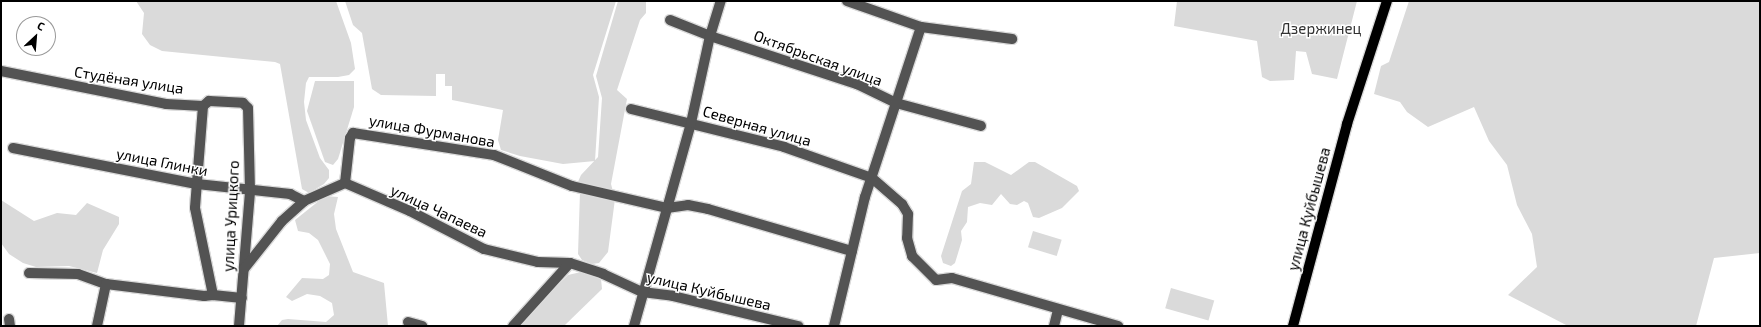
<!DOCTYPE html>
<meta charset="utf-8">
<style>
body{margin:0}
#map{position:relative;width:1761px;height:327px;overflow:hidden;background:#fff;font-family:"Exo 2",sans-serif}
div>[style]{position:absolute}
.green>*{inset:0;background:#dadada;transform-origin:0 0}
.roads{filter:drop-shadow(1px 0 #dbdbdb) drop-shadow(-1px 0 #dbdbdb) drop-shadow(0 1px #dbdbdb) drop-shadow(0 -1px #dbdbdb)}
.minor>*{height:10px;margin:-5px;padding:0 5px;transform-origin:5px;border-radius:5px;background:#535353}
.major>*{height:10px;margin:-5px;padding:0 5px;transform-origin:5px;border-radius:5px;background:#000}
span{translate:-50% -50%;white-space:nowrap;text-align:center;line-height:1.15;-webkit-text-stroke:3px #fff;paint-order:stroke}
.park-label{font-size:15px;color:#313131}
.street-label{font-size:15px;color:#000}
.frame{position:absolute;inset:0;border:2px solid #000;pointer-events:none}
.north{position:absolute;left:16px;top:16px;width:40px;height:40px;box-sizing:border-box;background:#fff;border:1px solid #999;border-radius:50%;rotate:26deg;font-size:11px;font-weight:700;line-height:16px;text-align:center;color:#000}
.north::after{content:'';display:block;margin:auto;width:14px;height:18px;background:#000;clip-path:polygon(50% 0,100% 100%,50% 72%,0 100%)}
</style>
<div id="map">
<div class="green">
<i style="clip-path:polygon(136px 1px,336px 1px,351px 43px,355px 69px,349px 75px,338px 77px,309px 77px,306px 83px,304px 102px,306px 120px,320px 158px,329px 170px,329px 178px,324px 184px,309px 193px,302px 189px,280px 64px,275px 62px,162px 51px,150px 45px,142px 34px,144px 13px)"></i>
<i style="clip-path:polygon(345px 1px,616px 1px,593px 75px,599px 97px,595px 161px,563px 164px,520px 156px,501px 150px,498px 140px,503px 110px,452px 100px,452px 86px,445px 86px,445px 74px,436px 74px,436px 96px,381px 95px,372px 89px,362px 33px,353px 25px)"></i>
<i style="clip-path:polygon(618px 1px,646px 1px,646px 13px,640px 20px,617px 90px,627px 99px,611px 184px,615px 199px,608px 252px,599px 263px,592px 264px,582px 260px,578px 254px,580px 192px,577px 184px,581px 175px,598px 157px,602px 98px,596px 76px)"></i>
<i style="clip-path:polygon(1177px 1px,1357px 1px,1337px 79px,1312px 74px,1306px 52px,1296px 51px,1294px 80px,1270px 81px,1262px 77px,1257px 41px,1174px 26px)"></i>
<i style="clip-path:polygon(1409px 1px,1760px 1px,1760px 253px,1714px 258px,1696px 326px,1568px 326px,1508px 295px,1537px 267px,1532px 234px,1517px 205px,1507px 165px,1489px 141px,1474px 107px,1428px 127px,1407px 112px,1400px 102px,1374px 94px,1381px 66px,1389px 62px)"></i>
<i style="clip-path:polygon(315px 81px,354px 81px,354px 107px,338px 159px,333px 165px,325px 162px,307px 111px)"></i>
<i style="clip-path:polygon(974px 162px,985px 162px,1011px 175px,1029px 162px,1035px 162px,1077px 186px,1079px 191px,1062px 208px,1039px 218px,1033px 217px,1028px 203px,1024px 201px,1017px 205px,1010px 204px,1001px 194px,992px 205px,980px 203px,968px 207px,967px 222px,961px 231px,962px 240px,955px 263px,951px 266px,943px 263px,941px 256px,962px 191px,971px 184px)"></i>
<i style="clip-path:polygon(325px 196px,338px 197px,334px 214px,336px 229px,353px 272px,384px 283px,388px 326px,277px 326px,282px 320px,288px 319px,326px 322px,334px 315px,332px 303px,320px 296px,307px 294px,292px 301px,286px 297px,302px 278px,323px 279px,329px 275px,330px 264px,318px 240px,309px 233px,298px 231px,295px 220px)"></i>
<i style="clip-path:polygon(1px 200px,34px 221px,57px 213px,76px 215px,87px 203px,119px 217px,119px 224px,103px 250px,97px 273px,69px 266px,36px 267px,23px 263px,9px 254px,1px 243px)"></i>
<i style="left:1033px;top:231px;width:30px;height:17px;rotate:17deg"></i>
<i style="clip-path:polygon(581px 272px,601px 279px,602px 289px,564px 326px,518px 326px,560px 283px,568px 275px)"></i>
<i style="left:1171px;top:288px;width:45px;height:21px;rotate:16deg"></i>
</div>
<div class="roads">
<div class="minor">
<i style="left:847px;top:1px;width:78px;rotate:19.4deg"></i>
<i style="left:921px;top:27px;width:92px;rotate:7.5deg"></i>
<i style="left:670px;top:20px;width:43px;rotate:21.8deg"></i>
<i style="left:710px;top:36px;width:155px;rotate:18.1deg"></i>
<i style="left:857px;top:84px;width:43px;rotate:26deg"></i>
<i style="left:896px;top:103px;width:88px;rotate:15.1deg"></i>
<i style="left:1px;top:71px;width:168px;rotate:11.3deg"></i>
<i style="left:166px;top:104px;width:37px;rotate:3deg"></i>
<i style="left:203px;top:106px;width:8px;rotate:-40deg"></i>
<i style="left:209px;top:101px;width:34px;rotate:3deg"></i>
<i style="left:243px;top:103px;width:7px;rotate:45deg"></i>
<i style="left:248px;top:108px;width:84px;rotate:88.6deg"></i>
<i style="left:250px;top:192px;width:134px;rotate:94.7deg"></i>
<i style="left:203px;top:106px;width:102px;rotate:94.5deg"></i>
<i style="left:195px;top:208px;width:89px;rotate:78.3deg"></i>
<i style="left:631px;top:109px;width:158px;rotate:13.9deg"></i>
<i style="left:784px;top:147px;width:93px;rotate:19.4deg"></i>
<i style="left:872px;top:178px;width:40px;rotate:41deg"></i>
<i style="left:902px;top:204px;width:12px;rotate:59deg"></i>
<i style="left:908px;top:214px;width:24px;rotate:92deg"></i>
<i style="left:907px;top:238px;width:19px;rotate:74deg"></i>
<i style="left:912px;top:256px;width:34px;rotate:45deg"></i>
<i style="left:936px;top:280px;width:16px;rotate:-7deg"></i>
<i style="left:952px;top:278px;width:173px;rotate:16.1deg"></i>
<i style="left:13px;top:148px;width:187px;rotate:11.1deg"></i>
<i style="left:197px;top:184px;width:94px;rotate:6.1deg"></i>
<i style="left:290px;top:194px;width:16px;rotate:27deg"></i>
<i style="left:345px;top:183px;width:45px;rotate:-83.7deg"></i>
<i style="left:350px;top:138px;width:6px;rotate:-59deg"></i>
<i style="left:353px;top:133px;width:143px;rotate:8.9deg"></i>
<i style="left:494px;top:155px;width:84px;rotate:21.7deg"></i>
<i style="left:572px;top:186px;width:98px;rotate:13deg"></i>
<i style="left:667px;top:208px;width:21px;rotate:-8deg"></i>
<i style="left:688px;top:205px;width:20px;rotate:11deg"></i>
<i style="left:708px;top:209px;width:150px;rotate:16.3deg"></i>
<i style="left:345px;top:183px;width:71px;rotate:23.3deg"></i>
<i style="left:410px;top:211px;width:83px;rotate:27.2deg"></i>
<i style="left:484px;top:249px;width:56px;rotate:13.5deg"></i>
<i style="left:538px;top:262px;width:32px;rotate:2deg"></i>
<i style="left:570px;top:263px;width:35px;rotate:18deg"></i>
<i style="left:603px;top:274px;width:43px;rotate:24.8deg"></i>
<i style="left:642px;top:292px;width:31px;rotate:7deg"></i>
<i style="left:673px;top:296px;width:129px;rotate:13.5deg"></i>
<i style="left:244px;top:269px;width:61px;rotate:-51.6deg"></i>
<i style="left:282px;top:221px;width:30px;rotate:-42deg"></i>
<i style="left:304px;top:201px;width:45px;rotate:-23.7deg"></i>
<i style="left:29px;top:273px;width:49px;rotate:1.2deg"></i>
<i style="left:78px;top:274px;width:30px;rotate:20deg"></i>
<i style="left:106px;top:284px;width:99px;rotate:7deg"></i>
<i style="left:204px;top:296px;width:9px;rotate:-6deg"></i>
<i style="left:213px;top:295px;width:29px;rotate:6deg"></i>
<i style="left:9px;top:319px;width:7px;rotate:82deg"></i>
<i style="left:408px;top:322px;width:15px;rotate:16deg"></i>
<i style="left:97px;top:326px;width:43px;rotate:-77.9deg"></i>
<i style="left:513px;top:326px;width:85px;rotate:-47.9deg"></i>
<i style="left:634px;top:326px;width:211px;rotate:-74.3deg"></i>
<i style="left:691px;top:123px;width:89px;rotate:-77.7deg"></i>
<i style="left:710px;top:36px;width:37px;rotate:-73deg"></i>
<i style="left:834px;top:326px;width:133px;rotate:-76.5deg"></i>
<i style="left:865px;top:197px;width:179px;rotate:-71.8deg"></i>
<i style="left:1054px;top:326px;width:16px;rotate:-76deg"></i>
</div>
<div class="major">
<i style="left:1293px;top:326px;width:209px;rotate:-75deg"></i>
<i style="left:1347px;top:124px;width:129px;rotate:-72deg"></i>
</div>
</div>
<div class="park-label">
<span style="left:1321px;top:29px">Дзержинец</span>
</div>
<div class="street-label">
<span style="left:818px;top:58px;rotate:20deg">Октябрьская улица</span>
<span style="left:129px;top:80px;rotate:9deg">Студёная улица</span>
<span style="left:757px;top:126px;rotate:16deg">Северная улица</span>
<span style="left:432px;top:131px;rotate:10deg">улица Фурманова</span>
<span style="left:162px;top:162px;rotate:11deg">улица Глинки</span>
<span style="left:1309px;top:209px;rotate:-75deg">улица Куйбышева</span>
<span style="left:439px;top:211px;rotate:25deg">улица Чапаева</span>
<span style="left:231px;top:216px;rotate:-87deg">улица Урицкого</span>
<span style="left:709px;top:291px;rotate:13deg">улица Куйбышева</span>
</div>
<div class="frame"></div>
<div class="north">С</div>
</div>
